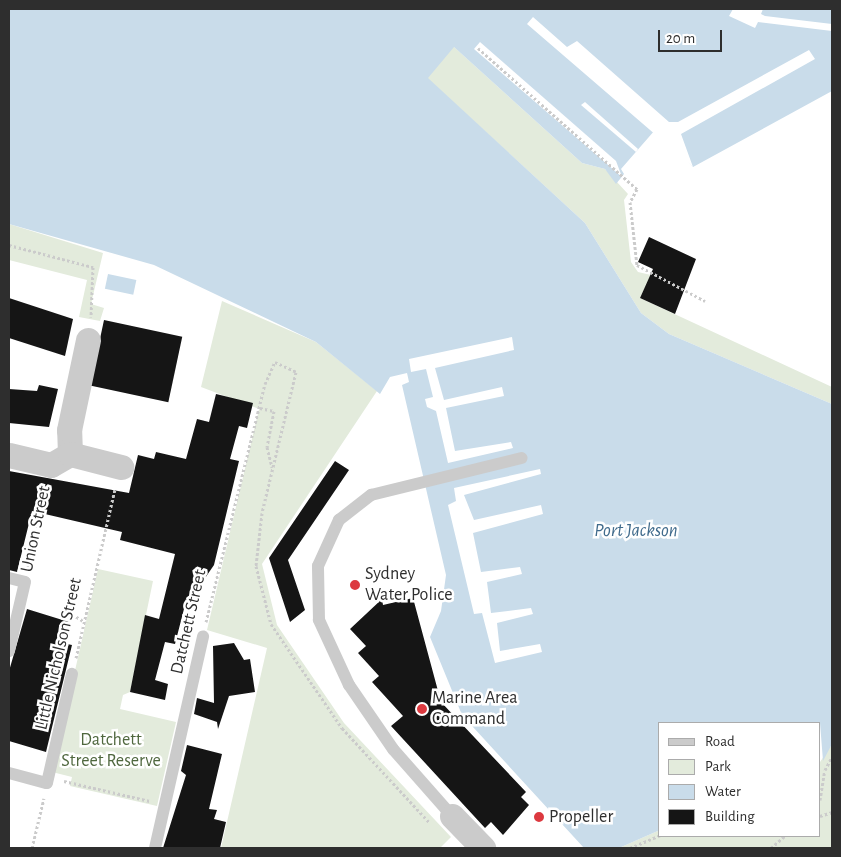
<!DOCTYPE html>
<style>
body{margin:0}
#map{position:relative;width:841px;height:857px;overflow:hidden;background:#fff;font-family:"Alegreya Sans",sans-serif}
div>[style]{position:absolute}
.green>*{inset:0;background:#e3ebdc}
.water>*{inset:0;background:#c9dcea;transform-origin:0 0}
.pier>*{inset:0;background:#fff}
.building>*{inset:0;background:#151515;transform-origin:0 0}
.path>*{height:3px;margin-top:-1.5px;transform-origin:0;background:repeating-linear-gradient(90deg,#cbcbcb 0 2.5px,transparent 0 5px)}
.service>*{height:12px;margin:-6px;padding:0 6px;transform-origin:6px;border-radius:6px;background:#cbcbcb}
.minor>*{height:25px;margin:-12.5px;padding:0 12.5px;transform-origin:12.5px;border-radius:12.5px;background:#cbcbcb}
.dots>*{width:14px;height:14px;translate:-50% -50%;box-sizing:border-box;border:2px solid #fff;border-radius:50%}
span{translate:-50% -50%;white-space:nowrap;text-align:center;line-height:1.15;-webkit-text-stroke:5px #fff;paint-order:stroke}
.street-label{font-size:18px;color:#2e2e2e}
.poi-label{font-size:18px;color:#2e2e2e}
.left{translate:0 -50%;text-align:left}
.park-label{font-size:18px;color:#4f673e}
.water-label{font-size:19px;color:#406b8c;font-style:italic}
.frame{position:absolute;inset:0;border:10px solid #2e2e2e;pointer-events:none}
.legend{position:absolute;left:658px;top:722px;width:162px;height:115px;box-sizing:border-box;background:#fff;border:1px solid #ababab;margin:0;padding:6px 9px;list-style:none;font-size:15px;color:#2e2e2e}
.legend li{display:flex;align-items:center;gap:10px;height:25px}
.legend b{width:25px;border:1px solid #ababab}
.scale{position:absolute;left:658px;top:30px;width:64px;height:22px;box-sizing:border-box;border:2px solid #2e2e2e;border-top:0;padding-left:6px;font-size:15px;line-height:18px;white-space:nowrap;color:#2e2e2e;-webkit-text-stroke:4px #fff;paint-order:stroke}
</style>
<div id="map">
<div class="green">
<i style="clip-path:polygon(453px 46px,582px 163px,605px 169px,628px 194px,624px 200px,631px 262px,638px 272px,651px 275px,640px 298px,832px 387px,832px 404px,669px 334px,641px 313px,585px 223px,427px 78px)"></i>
<i style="clip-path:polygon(9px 224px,103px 253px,91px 304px,104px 308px,100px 321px,79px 317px,87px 280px,9px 260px)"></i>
<i style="clip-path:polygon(222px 301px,316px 342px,377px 391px,262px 564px,277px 625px,344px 723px,451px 837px,440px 848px,221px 848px,267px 648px,207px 630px,259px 409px,201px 387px)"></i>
<i style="clip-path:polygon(98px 569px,153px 581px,130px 692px,123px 695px,120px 709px,176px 722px,157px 806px,70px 786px,72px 777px,52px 772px)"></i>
<i style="clip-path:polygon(832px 744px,832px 848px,619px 848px,660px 830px,660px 836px,820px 836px,820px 762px)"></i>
</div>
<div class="water">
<i style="clip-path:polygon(9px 9px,832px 9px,832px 91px,693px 167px,655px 130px,621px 169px,624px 174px,616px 184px,605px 169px,582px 163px,454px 47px,428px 78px,585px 223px,641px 313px,669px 334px,832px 404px,832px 744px,823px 761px,820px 723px,660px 723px,660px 830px,619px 848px,584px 848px,462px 715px,430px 637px,441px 611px,446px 575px,402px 385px,409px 382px,407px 373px,390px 377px,380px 394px,316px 342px,154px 265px,9px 224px)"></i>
<i style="left:108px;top:274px;width:29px;height:15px;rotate:12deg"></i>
</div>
<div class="pier">
<i style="clip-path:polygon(733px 9px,763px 9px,761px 14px,765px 16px,832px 24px,832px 31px,758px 22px,755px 28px,729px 16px)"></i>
<i style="clip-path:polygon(533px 17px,567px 47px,577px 41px,669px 122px,678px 122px,809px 50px,815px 59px,681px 134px,693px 167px,527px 24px)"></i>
<i style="clip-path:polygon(480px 42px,616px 161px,622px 177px,474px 49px)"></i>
<i style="clip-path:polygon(585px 102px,638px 149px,636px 152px,581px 105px)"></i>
<i style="clip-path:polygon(512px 337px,514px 350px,435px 368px,444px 400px,502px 387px,504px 396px,446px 408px,455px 451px,511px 442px,513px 448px,448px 463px,436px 411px,427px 407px,425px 399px,433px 397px,426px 369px,411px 372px,409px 359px)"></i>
<i style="clip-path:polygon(540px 469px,541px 474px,464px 495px,474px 520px,541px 505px,543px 514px,473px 533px,481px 572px,520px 567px,522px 574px,487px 582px,491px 613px,531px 608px,533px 614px,497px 623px,500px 651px,540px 644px,542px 652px,495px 663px,482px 613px,474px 614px,448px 505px,456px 501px,454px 488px)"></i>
</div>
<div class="building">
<i style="clip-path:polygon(649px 237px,696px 259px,675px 314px,640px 298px,653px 269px,638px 262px)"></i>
<i style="clip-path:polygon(9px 298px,73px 319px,65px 356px,9px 338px)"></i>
<i style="left:104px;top:320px;width:80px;height:67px;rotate:12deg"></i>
<i style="clip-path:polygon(39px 385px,58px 389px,49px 427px,9px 423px,9px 389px,37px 391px)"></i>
<i style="clip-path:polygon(216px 394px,253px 403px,247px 428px,239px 426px,230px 459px,239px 461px,214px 565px,203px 581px,196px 608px,185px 605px,175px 644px,165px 642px,155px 680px,168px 684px,165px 700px,130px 692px,145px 615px,159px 619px,175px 554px,120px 540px,122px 532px,32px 511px,17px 572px,9px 570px,9px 471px,129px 493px,138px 455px,154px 459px,156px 452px,186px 459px,197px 419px,209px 422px)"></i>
<i style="clip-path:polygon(335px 461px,349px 470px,288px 560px,305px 610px,290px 622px,269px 558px)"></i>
<i style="clip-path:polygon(413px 598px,441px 702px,526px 792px,521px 797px,529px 805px,503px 835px,491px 822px,485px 828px,391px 726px,403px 716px,372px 682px,379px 676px,358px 653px,366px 646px,350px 629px,382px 599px,383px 605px)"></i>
<i style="clip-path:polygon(27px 609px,69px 622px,62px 643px,72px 645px,46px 752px,9px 741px,9px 671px)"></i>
<i style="clip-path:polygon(234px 643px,244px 660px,250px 659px,255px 692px,229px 696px,218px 729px,217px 722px,194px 714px,197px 698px,214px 703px,213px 646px)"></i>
<i style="clip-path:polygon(187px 745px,222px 754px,209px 809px,217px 810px,214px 819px,226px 822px,220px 848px,163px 848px,186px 775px,181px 771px)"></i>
</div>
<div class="path">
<i style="left:478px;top:48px;width:213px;rotate:41.6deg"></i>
<i style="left:637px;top:189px;width:15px;rotate:118deg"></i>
<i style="left:630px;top:202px;width:63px;rotate:83.7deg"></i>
<i style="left:637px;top:265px;width:77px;rotate:27.9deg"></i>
<i style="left:9px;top:245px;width:87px;rotate:14.7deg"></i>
<i style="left:93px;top:267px;width:50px;rotate:92.3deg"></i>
<i style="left:260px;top:408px;width:14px;rotate:12deg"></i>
<i style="left:274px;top:411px;width:37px;rotate:101deg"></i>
<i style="left:267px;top:447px;width:21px;rotate:76deg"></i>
<i style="left:28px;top:567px;width:82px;rotate:-77.3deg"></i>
<i style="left:72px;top:614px;width:15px;rotate:32deg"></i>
<i style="left:206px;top:622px;width:245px;rotate:-76.1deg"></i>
<i style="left:265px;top:384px;width:24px;rotate:-66deg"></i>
<i style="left:275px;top:362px;width:23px;rotate:25deg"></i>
<i style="left:296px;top:372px;width:145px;rotate:103.6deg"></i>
<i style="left:262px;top:513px;width:53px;rotate:96.5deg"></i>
<i style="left:256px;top:566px;width:60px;rotate:75.5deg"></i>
<i style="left:271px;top:624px;width:126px;rotate:55.7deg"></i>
<i style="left:342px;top:728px;width:128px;rotate:47.2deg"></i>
<i style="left:76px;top:658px;width:173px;rotate:-77deg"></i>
<i style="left:64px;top:781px;width:88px;rotate:13.1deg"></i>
<i style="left:820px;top:800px;width:30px;rotate:-81deg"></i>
<i style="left:825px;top:770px;width:15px;rotate:-62deg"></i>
<i style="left:820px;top:816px;width:13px;rotate:-18deg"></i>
<i style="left:32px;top:848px;width:51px;rotate:-76.5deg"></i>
<i style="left:630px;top:848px;width:33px;rotate:-23deg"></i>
<i style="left:771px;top:848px;width:18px;rotate:-41deg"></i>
</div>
<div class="service">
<i style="left:9px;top:578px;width:16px;rotate:14deg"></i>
<i style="left:25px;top:582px;width:71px;rotate:103.1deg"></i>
<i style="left:9px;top:773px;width:39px;rotate:15deg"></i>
<i style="left:47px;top:783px;width:112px;rotate:-77.1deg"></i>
<i style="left:452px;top:816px;width:89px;rotate:-131.4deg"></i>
<i style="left:393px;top:749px;width:78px;rotate:-124.5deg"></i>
<i style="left:349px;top:685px;width:72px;rotate:-114.8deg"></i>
<i style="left:319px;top:620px;width:54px;rotate:-91.1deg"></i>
<i style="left:318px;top:566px;width:51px;rotate:-65.5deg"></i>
<i style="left:339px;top:520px;width:41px;rotate:-38deg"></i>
<i style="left:371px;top:495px;width:155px;rotate:-13.8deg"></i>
<i style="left:155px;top:848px;width:217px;rotate:-77.2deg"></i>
</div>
<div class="minor">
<i style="left:70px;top:454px;width:24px;rotate:-92deg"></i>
<i style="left:69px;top:430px;width:92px;rotate:-78.1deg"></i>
<i style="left:9px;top:455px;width:43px;rotate:13.4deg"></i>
<i style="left:51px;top:465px;width:22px;rotate:-30deg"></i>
<i style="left:70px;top:454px;width:53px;rotate:14.3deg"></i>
<i style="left:452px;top:816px;width:45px;rotate:45.9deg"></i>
</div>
<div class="dots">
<i style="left:355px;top:585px;background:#dc393f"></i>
<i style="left:422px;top:709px;background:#dc393f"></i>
<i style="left:539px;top:817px;background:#dc393f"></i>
</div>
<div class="street-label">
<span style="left:36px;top:529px;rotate:-78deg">Union Street</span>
<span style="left:189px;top:622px;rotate:-77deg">Datchett Street</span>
<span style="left:59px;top:654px;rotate:-77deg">Little Nicholson Street</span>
</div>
<div class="poi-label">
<span class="left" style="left:365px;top:585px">Sydney<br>Water Police</span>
<span class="left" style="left:432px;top:709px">Marine Area<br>Command</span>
<span class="left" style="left:549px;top:817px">Propeller</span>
</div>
<div class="park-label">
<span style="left:111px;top:751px">Datchett<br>Street Reserve</span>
</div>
<div class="water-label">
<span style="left:636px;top:531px">Port Jackson</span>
</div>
<div class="frame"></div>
<ul class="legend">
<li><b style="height:6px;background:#cbcbcb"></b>Road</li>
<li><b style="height:14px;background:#e3ebdc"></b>Park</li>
<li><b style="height:14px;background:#c9dcea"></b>Water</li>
<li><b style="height:14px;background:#151515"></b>Building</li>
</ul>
<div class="scale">20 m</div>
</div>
